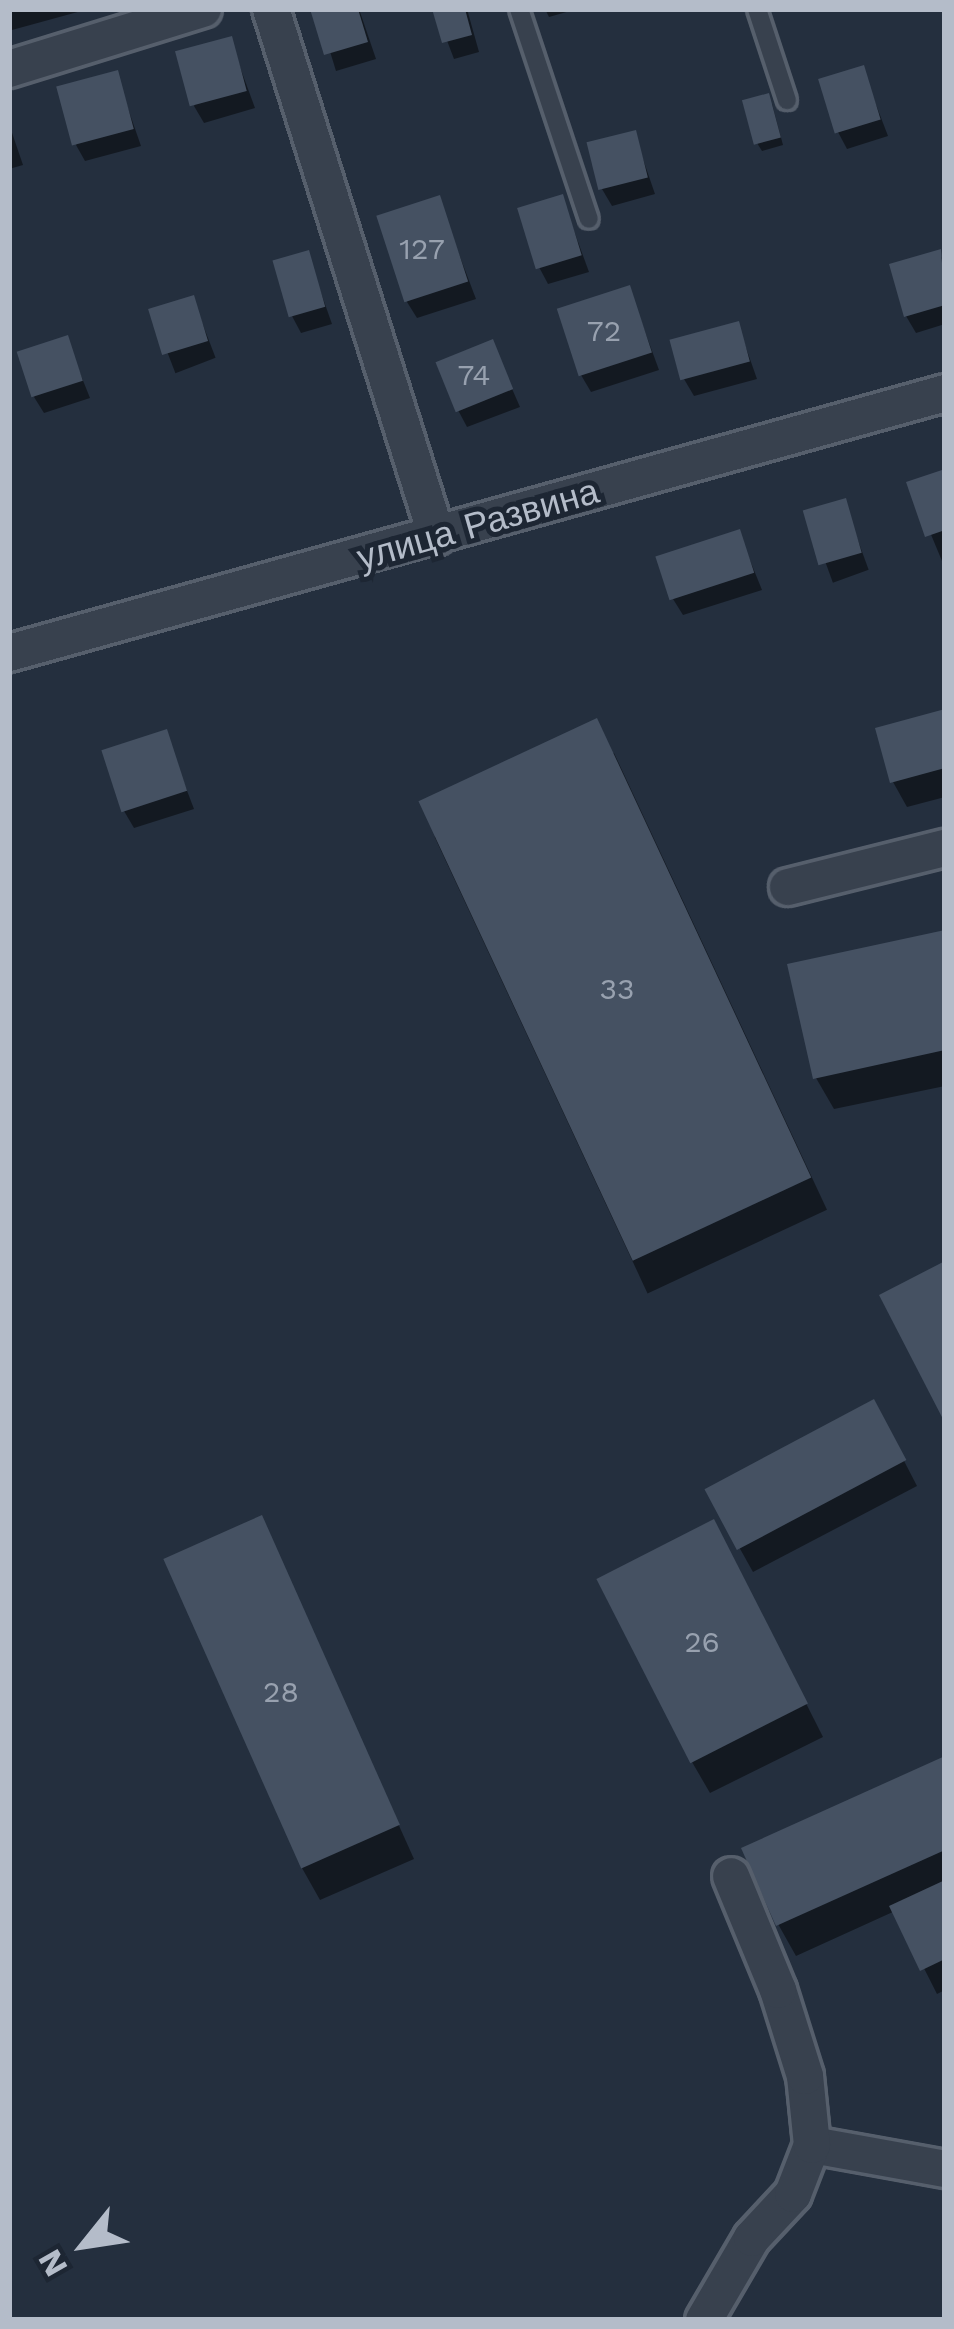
<!DOCTYPE html>
<meta charset="utf-8">
<style>
body{margin:0}
#map{position:relative;width:954px;height:2329px;overflow:hidden;background:#242f3e;font-family:"Work Sans",sans-serif}
div>[style]{position:absolute}
.shadow>*{inset:0;background:#0007;transform-origin:0 0}
.building>*{inset:0;background:#455162;transform-origin:0 0}
.roads{filter:drop-shadow(3px 0 #565f6c) drop-shadow(-3px 0 #565f6c) drop-shadow(0 3px #565f6c) drop-shadow(0 -3px #565f6c)}
.service>*{height:18px;margin:-9px;padding:0 9px;transform-origin:9px;border-radius:9px;background:#38414e}
.minor>*{height:36px;margin:-18px;padding:0 18px;transform-origin:18px;border-radius:18px;background:#38414e}
span{translate:-50% -50%;white-space:nowrap;text-align:center;line-height:1.15;-webkit-text-stroke:10px #1d2633;paint-order:stroke}
.number-label{font-size:30px;color:#98a1af}
.number-label span{-webkit-text-stroke-width:0}
.street-label{font-size:36px;color:#b4bcc9}
.frame{position:absolute;inset:0;border:12px solid #b4bcc9;pointer-events:none}
.north{position:absolute;left:24px;top:2185px;width:120px;height:120px;-webkit-text-stroke:9px #1d2633;paint-order:stroke;rotate:240deg;font-size:33px;font-weight:700;line-height:48px;text-align:center;color:#b4bcc9}
.north::after{content:'';display:block;margin:auto;width:42px;height:54px;background:#b4bcc9;clip-path:polygon(50% 0,100% 100%,50% 72%,0 100%)}
</style>
<div id="map">
<div class="shadow">
<i style="clip-path:polygon(9px 9px,84px 9px,85px 10px,12px 30px)"></i>
<i style="clip-path:polygon(317px 9px,359px 9px,376px 59px,336px 71px)"></i>
<i style="clip-path:polygon(435px 9px,467px 9px,479px 52px,454px 59px)"></i>
<i style="clip-path:polygon(545px 9px,577px 9px,549px 17px)"></i>
<i style="clip-path:polygon(230px 40px,255px 108px,204px 123px,194px 106px)"></i>
<i style="clip-path:polygon(862px 68px,888px 136px,847px 149px,838px 132px)"></i>
<i style="clip-path:polygon(116px 74px,141px 146px,85px 161px,76px 145px)"></i>
<i style="clip-path:polygon(772px 104px,783px 145px,762px 151px,757px 143px)"></i>
<i style="clip-path:polygon(9px 124px,23px 165px,9px 169px)"></i>
<i style="clip-path:polygon(634px 133px,655px 194px,612px 206px,602px 189px)"></i>
<i style="clip-path:polygon(562px 198px,589px 272px,548px 284px,539px 267px)"></i>
<i style="clip-path:polygon(438px 199px,476px 299px,417px 318px,407px 302px)"></i>
<i style="clip-path:polygon(307px 253px,332px 324px,301px 333px,292px 316px)"></i>
<i style="clip-path:polygon(939px 253px,945px 263px,945px 324px,916px 333px,906px 316px)"></i>
<i style="clip-path:polygon(629px 288px,659px 370px,591px 392px,581px 375px)"></i>
<i style="left:193px;top:299px;width:63px;height:43px;rotate:69deg"></i>
<i style="clip-path:polygon(738px 325px,757px 379px,694px 396px,684px 379px)"></i>
<i style="clip-path:polygon(66px 338px,90px 398px,44px 413px,34px 397px)"></i>
<i style="clip-path:polygon(492px 343px,520px 407px,467px 427px,458px 410px)"></i>
<i style="clip-path:polygon(945px 472px,945px 560px,942px 561px,910px 484px)"></i>
<i style="left:844px;top:502px;width:72px;height:38px;rotate:70deg"></i>
<i style="clip-path:polygon(739px 533px,762px 590px,683px 615px,673px 599px)"></i>
<i style="clip-path:polygon(945px 712px,945px 797px,907px 807px,893px 782px)"></i>
<i style="clip-path:polygon(165px 733px,194px 809px,134px 828px,124px 811px)"></i>
<i style="left:614px;top:753px;width:504px;height:198px;rotate:65deg"></i>
<i style="clip-path:polygon(945px 933px,945px 1086px,834px 1109px,816px 1078px)"></i>
<i style="clip-path:polygon(887px 1428px,917px 1486px,753px 1572px,739px 1547px)"></i>
<i style="clip-path:polygon(261px 1519px,414px 1859px,320px 1900px,302px 1868px)"></i>
<i style="clip-path:polygon(731px 1555px,823px 1737px,710px 1793px,692px 1762px)"></i>
<i style="clip-path:polygon(945px 1759px,945px 1990px,937px 1994px,895px 1911px,796px 1956px,778px 1924px)"></i>
</div>
<div class="building">
<i style="clip-path:polygon(310px 9px,358px 9px,368px 42px,324px 55px)"></i>
<i style="clip-path:polygon(432px 9px,465px 9px,472px 35px,442px 43px)"></i>
<i style="left:232px;top:36px;width:57px;height:59px;rotate:75deg"></i>
<i style="left:864px;top:65px;width:57px;height:48px;rotate:73deg"></i>
<i style="left:118px;top:70px;width:61px;height:64px;rotate:75deg"></i>
<i style="left:769px;top:93px;width:46px;height:28px;rotate:75deg"></i>
<i style="left:636px;top:130px;width:49px;height:51px;rotate:76deg"></i>
<i style="left:563px;top:194px;width:64px;height:48px;rotate:73deg"></i>
<i style="left:440px;top:195px;width:91px;height:67px;rotate:72deg"></i>
<i style="clip-path:polygon(941px 249px,945px 305px,904px 317px,889px 264px)"></i>
<i style="left:309px;top:250px;width:59px;height:38px;rotate:74deg"></i>
<i style="left:630px;top:285px;width:71px;height:77px;rotate:72deg"></i>
<i style="left:194px;top:295px;width:48px;height:48px;rotate:73deg"></i>
<i style="left:739px;top:321px;width:42px;height:72px;rotate:75deg"></i>
<i style="left:68px;top:335px;width:48px;height:54px;rotate:72deg"></i>
<i style="left:493px;top:339px;width:54px;height:62px;rotate:68deg"></i>
<i style="clip-path:polygon(945px 469px,945px 530px,925px 537px,906px 482px)"></i>
<i style="left:846px;top:498px;width:57px;height:45px;rotate:74deg"></i>
<i style="left:740px;top:529px;width:46px;height:89px;rotate:72deg"></i>
<i style="clip-path:polygon(945px 709px,945px 768px,890px 783px,875px 728px)"></i>
<i style="left:597px;top:718px;width:507px;height:197px;rotate:65deg"></i>
<i style="left:167px;top:729px;width:65px;height:69px;rotate:72deg"></i>
<i style="clip-path:polygon(945px 930px,945px 1050px,813px 1079px,787px 964px)"></i>
<i style="clip-path:polygon(945px 1261px,945px 1423px,879px 1295px)"></i>
<i style="left:874px;top:1399px;width:69px;height:192px;rotate:62deg"></i>
<i style="left:262px;top:1515px;width:339px;height:108px;rotate:66deg"></i>
<i style="left:714px;top:1519px;width:207px;height:132px;rotate:63deg"></i>
<i style="clip-path:polygon(945px 1756px,945px 1850px,776px 1926px,741px 1848px)"></i>
<i style="clip-path:polygon(945px 1880px,945px 1959px,920px 1971px,889px 1906px)"></i>
</div>
<div class="roads">
<div class="service">
<i style="left:519px;top:9px;width:221px;rotate:71.6deg"></i>
<i style="left:757px;top:9px;width:96px;rotate:71.8deg"></i>
</div>
<div class="minor">
<i style="left:271px;top:9px;width:553px;rotate:72.55deg"></i>
<i style="left:9px;top:69px;width:203px;rotate:-17.2deg"></i>
<i style="left:9px;top:653px;width:971px;rotate:-15.52deg"></i>
<i style="left:788px;top:887px;width:162px;rotate:-14deg"></i>
<i style="left:812px;top:2145px;width:135px;rotate:10.2deg"></i>
<i style="left:704px;top:2320px;width:95px;rotate:-59.7deg"></i>
<i style="left:752px;top:2238px;width:60px;rotate:-47deg"></i>
<i style="left:793px;top:2194px;width:53px;rotate:-68.8deg"></i>
<i style="left:812px;top:2145px;width:69px;rotate:-95.8deg"></i>
<i style="left:805px;top:2076px;width:90px;rotate:-107.4deg"></i>
<i style="left:778px;top:1990px;width:123px;rotate:-112.4deg"></i>
</div>
</div>
<div class="number-label">
<span style="left:422px;top:249px">127</span>
<span style="left:604px;top:331px">72</span>
<span style="left:474px;top:375px">74</span>
<span style="left:617px;top:989px">33</span>
<span style="left:702px;top:1642px">26</span>
<span style="left:281px;top:1692px">28</span>
</div>
<div class="street-label">
<span style="left:478px;top:525px;rotate:-16deg">улица Развина</span>
</div>
<div class="frame"></div>
<div class="north">N</div>
</div>
